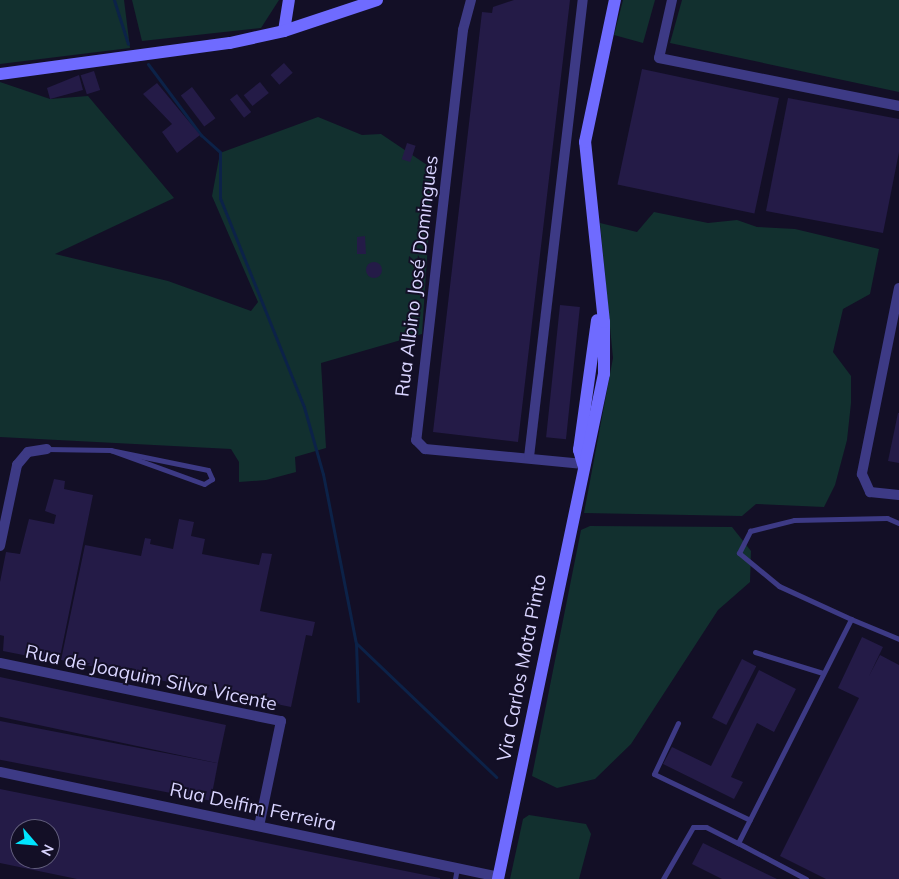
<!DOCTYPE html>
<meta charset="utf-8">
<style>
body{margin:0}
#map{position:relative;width:899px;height:879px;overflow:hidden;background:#130f26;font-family:Mulish,sans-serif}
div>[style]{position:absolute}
.green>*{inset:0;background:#12302f}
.stream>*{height:3px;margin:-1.5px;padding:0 1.5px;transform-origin:1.5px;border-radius:1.5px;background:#0c2248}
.building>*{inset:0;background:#241b47;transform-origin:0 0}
.round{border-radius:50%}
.lane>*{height:5px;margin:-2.5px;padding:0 2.5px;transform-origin:2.5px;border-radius:2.5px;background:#3d3a85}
.street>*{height:10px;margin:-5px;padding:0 5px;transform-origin:5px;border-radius:5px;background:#3d3a85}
.secondary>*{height:12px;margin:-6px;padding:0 6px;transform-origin:6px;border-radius:6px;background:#6f6bff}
span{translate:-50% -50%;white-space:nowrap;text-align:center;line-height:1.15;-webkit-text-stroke:4px #130f26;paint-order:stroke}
.street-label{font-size:19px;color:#d9d4ff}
.north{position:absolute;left:10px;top:819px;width:50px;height:50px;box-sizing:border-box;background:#130f26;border:1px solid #625e7d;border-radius:50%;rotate:117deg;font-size:14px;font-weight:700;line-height:20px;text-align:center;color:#d9d4ff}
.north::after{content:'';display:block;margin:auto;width:18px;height:22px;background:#00e5ff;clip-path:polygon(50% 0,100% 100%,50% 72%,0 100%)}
</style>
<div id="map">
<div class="green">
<i style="clip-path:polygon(0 0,124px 0,130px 48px,0 64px)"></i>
<i style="clip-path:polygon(132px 0,279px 0,261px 28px,142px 41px)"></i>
<i style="clip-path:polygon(623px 0,655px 0,643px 43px,614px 35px)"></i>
<i style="clip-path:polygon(682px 0,899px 0,899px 92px,670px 43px)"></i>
<i style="clip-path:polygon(0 82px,50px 99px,88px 96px,174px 198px,55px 254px,168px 281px,251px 311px,258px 302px,212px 196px,220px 153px,318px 117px,362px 135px,381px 134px,433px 169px,422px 334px,321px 363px,326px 448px,295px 457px,296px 472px,266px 480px,239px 482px,239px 462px,231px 449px,0 437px)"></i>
<i style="clip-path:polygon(654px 212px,708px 223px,737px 220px,757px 227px,795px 229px,879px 249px,870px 294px,843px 309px,833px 352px,851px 376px,851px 403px,847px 440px,835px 485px,824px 507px,756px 504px,742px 516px,584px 513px,613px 358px,600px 223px,637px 232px)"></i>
<i style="clip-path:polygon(590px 526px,732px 527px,751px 551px,750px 582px,718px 610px,631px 744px,595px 779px,557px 788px,532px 776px,581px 530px)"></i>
<i style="clip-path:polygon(529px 815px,586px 824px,591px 834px,579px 879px,510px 879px,523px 819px)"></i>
</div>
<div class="stream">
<i style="left:114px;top:0;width:46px;rotate:72.3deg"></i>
<i style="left:148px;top:64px;width:89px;rotate:53.3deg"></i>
<i style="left:201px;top:135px;width:25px;rotate:42deg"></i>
<i style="left:220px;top:152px;width:46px;rotate:90deg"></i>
<i style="left:220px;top:198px;width:225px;rotate:68.1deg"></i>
<i style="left:304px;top:407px;width:70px;rotate:74.2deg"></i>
<i style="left:323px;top:474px;width:172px;rotate:79deg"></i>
<i style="left:356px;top:643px;width:194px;rotate:43.7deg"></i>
<i style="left:356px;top:643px;width:58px;rotate:88deg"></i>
</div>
<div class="building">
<i style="clip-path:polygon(514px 0,570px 0,518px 442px,433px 432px,482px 12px,492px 13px,493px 7px)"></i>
<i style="left:284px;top:63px;width:13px;height:18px;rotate:48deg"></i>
<i style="left:642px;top:69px;width:140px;height:118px;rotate:12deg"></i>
<i style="left:94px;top:71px;width:20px;height:14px;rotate:72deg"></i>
<i style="clip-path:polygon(79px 75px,83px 90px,50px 99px,47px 88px)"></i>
<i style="left:260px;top:82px;width:14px;height:21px;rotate:51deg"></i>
<i style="clip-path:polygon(157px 83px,200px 135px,177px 153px,162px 132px,172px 124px,143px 94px)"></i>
<i style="left:192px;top:87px;width:39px;height:14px;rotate:53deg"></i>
<i style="left:237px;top:94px;width:23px;height:9px;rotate:52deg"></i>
<i style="clip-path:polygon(788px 98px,899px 119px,899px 152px,883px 233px,766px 211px)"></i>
<i style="left:407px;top:143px;width:9px;height:17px;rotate:18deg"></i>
<i style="clip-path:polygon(365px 236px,366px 254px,357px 254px,357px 237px)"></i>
<i class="round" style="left:366px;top:262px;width:16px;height:16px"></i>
<i style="left:560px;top:305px;width:20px;height:133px;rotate:6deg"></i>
<i style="clip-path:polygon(898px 413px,899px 413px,899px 463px,888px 461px)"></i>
<i style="clip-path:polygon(54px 479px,65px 481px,64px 489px,93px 495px,59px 662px,3px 651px,4px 636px,0 635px,0 582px,6px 552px,20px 554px,29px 519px,54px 524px,56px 515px,45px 511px)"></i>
<i style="clip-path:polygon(179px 519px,194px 522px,191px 536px,205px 539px,202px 554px,259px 565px,262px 553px,272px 554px,260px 611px,315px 622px,312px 636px,306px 635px,291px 707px,61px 660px,85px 545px,141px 556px,145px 538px,151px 539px,150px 544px,173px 549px)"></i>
<i style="clip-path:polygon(862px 637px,883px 647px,869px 676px,880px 655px,899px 665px,899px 879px,826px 879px,780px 856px,859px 698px,838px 688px)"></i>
<i style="left:742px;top:659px;width:16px;height:66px;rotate:27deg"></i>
<i style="clip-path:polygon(759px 670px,796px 689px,774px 732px,757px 723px,731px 777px,743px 782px,734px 799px,663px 764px,672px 747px,711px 766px)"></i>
<i style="left:0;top:677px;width:231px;height:39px;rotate:12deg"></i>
<i style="left:0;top:721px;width:222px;height:38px;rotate:11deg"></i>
<i style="clip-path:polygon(evenodd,0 789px,440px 878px,440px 879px,77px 879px,0 863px,0 789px,20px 829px,50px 829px,50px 859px,20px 859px,20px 829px)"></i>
<i style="clip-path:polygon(703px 843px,777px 879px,722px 879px,692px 864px)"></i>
</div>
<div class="lane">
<i style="left:47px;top:449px;width:63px;rotate:0.9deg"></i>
<i style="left:110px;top:450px;width:100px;rotate:11.5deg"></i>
<i style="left:208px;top:470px;width:10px;rotate:66deg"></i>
<i style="left:212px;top:479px;width:9px;rotate:148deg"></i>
<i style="left:204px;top:484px;width:100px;rotate:-160.1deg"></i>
<i style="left:851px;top:619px;width:79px;rotate:-155.4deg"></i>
<i style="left:779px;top:586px;width:52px;rotate:-140.5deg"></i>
<i style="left:739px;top:553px;width:25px;rotate:-63deg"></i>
<i style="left:750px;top:531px;width:45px;rotate:-14deg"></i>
<i style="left:794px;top:520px;width:93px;rotate:-1.2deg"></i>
<i style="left:887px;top:518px;width:13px;rotate:23deg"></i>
<i style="left:755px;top:652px;width:71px;rotate:17.2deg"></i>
<i style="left:678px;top:723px;width:56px;rotate:115.2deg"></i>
<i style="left:654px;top:774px;width:106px;rotate:25.6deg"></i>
<i style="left:738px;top:843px;width:77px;rotate:27.9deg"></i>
<i style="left:455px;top:879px;width:11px;rotate:-80deg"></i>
<i style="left:663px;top:879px;width:60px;rotate:-60deg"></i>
<i style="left:693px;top:827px;width:13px"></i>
<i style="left:706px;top:827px;width:36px;rotate:27deg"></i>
<i style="left:738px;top:843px;width:251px;rotate:-63.2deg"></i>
<i style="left:851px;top:619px;width:52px;rotate:22.6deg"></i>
</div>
<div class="street">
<i style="left:471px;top:0;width:31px;rotate:105deg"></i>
<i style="left:463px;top:30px;width:413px;rotate:96.5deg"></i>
<i style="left:416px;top:440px;width:13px;rotate:45deg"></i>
<i style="left:425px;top:449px;width:159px;rotate:5.4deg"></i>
<i style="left:672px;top:0;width:59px;rotate:102.6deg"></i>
<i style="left:659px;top:58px;width:245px;rotate:11.3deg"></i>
<i style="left:899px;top:288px;width:190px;rotate:101.3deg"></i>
<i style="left:862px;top:474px;width:20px;rotate:66deg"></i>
<i style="left:870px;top:492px;width:29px;rotate:6deg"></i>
<i style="left:529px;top:457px;width:460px;rotate:-83.3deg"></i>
<i style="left:0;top:546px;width:83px;rotate:-78.1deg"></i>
<i style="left:17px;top:465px;width:17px;rotate:-50deg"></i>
<i style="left:28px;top:452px;width:19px;rotate:-9deg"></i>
<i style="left:0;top:663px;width:287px;rotate:11.7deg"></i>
<i style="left:281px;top:721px;width:107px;rotate:101.8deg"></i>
<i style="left:0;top:772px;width:510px;rotate:11.88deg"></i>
</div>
<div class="secondary">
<i style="left:284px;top:31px;width:31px;rotate:-81deg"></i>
<i style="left:0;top:74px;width:232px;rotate:-7.7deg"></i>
<i style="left:230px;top:43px;width:55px;rotate:-12.5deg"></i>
<i style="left:284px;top:31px;width:98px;rotate:-18.4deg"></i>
<i style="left:583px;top:464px;width:15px;rotate:-106deg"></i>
<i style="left:579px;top:450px;width:131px;rotate:-82.1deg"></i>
<i style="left:498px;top:879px;width:516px;rotate:-78.15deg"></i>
<i style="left:604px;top:374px;width:52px;rotate:-90deg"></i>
<i style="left:604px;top:322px;width:181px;rotate:-96deg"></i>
<i style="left:585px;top:142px;width:145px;rotate:-78.1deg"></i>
</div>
<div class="street-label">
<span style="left:417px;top:276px;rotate:-83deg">Rua Albino José Domingues</span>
<span style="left:522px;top:668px;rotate:-79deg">Via Carlos Mota Pinto</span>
<span style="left:151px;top:678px;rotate:12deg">Rua de Joaquim Silva Vicente</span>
<span style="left:253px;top:807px;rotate:12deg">Rua Delfim Ferreira</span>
</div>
<div class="north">N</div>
</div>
